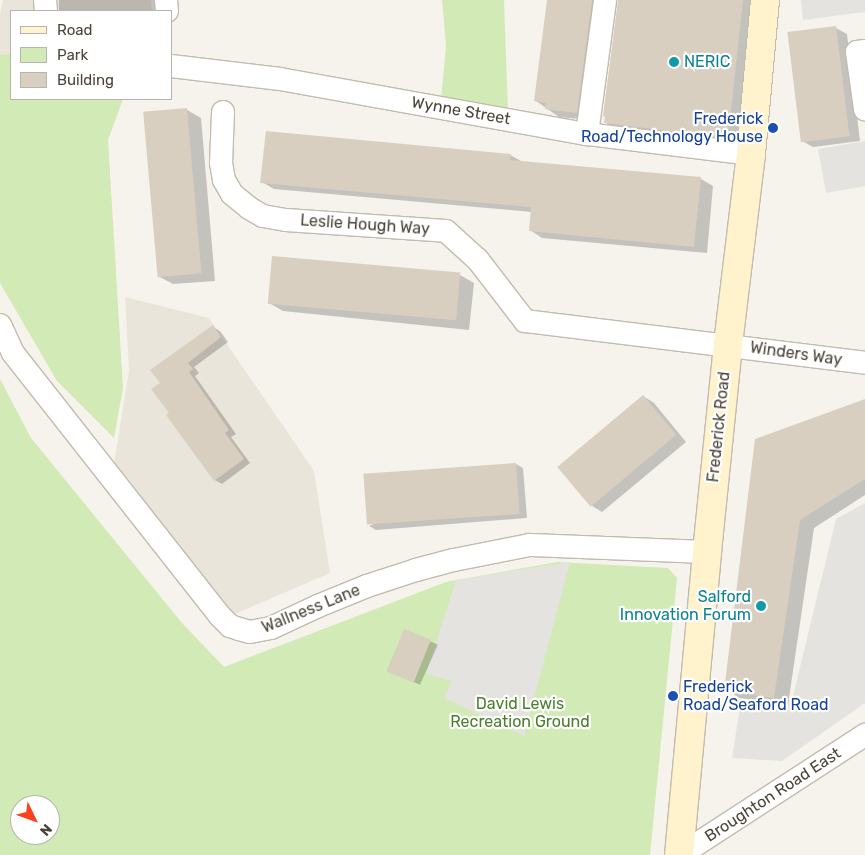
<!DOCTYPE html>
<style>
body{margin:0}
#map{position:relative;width:865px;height:855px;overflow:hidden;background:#f6f3ec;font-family:Rubik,sans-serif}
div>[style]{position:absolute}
.residential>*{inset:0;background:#eae5da}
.green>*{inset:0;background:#d2eab5}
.parking>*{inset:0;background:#e5e3e0}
.shadow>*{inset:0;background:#0003;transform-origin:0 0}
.building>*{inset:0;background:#d8cfc1;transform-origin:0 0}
.roads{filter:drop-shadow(1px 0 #c2bbae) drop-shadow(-1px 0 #c2bbae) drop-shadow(0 1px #c2bbae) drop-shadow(0 -1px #c2bbae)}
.minor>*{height:22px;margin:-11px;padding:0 11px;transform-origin:11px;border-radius:11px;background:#fff}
.secondary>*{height:28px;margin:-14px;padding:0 14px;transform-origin:14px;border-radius:14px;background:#fff3cd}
.dots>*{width:14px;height:14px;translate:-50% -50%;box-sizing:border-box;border:2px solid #fff;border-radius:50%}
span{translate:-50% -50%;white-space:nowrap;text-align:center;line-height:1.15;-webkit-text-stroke:4.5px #fff;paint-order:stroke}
.culture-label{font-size:16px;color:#0d838f}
.left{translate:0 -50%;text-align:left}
.right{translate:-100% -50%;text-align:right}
.street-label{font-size:16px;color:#4b4439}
.transit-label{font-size:16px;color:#164399}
.park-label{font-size:16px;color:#4a7f2a}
.legend{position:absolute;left:10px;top:10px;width:162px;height:90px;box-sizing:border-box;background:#fff;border:1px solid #b7b4b0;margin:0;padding:6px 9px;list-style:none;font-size:15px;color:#4b4439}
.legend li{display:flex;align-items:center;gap:10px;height:25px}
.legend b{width:25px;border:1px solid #b7b4b0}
.north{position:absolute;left:10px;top:795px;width:50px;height:50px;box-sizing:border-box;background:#fff;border:1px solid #b7b4b0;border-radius:50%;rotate:132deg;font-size:14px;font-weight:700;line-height:20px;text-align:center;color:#4b4439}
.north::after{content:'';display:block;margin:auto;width:18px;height:22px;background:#fc3f1d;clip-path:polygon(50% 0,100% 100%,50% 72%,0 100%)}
</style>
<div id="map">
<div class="residential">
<i style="clip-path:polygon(3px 0,151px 0,152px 11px,11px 11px,11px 61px,0 61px,0 15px)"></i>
<i style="clip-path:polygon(125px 297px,209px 318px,314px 471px,330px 573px,228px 617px,114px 463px,129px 371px)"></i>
</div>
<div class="green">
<i style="clip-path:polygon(442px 0,504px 0,508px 112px,441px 99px,446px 46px)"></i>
<i style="clip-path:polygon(11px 54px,11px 99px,123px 99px,108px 140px,123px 388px,114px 438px,57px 381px,0 283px,0 55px)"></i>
<i style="clip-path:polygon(evenodd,0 379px,31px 438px,182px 623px,224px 667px,446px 582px,557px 562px,668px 568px,677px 578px,650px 855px,0 855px,0 379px,20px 805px,50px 805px,50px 835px,20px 835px,20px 805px)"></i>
</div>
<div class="parking">
<i style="clip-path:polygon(801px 0,865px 0,865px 12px,803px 20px)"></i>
<i style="clip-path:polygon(865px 141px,865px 186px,826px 193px,818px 149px)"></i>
<i style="clip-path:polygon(865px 503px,865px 703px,782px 761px,732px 758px,740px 707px,792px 700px,836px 519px)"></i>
<i style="clip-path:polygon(570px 562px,524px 736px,444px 698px,452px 681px,426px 674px,456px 580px)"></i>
</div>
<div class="shadow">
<i style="left:59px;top:0;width:105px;height:11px"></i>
<i style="clip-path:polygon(548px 0,610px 0,590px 120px,559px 117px,536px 101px)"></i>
<i style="clip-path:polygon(619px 0,757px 0,741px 145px,619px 130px,605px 122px)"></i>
<i style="clip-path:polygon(836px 28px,847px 34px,860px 141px,813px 147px,802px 141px)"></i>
<i style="clip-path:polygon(187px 110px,201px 118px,215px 281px,173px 284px,158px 276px)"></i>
<i style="clip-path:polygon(510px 155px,523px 162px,701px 179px,713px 186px,707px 253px,542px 238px,530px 230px,532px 212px,274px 189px,262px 182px)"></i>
<i style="clip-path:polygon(460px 275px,474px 283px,469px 330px,283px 311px,269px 303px)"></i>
<i style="clip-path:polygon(213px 327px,220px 331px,228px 342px,194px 367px,199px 373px,195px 376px,236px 434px,231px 437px,250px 463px,222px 484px,215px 480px,171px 413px,162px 383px)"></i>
<i style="clip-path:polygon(643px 396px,654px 403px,686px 442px,602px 512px,592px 506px)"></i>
<i style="clip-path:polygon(865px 400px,865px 495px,814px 528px,788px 705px,740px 698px,726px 690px,756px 440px)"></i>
<i style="clip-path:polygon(516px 464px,523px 468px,527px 518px,376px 530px,369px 526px)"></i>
<i style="left:405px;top:630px;width:36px;height:44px;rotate:24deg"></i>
</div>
<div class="building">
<i style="clip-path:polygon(547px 0,592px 0,577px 113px,545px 109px,546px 103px,534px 101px)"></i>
<i style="clip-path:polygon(618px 0,743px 0,728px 138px,604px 123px,605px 117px,603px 116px)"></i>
<i style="left:836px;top:26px;width:111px;height:49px;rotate:83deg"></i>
<i style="left:187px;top:108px;width:166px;height:44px;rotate:85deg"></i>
<i style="clip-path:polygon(266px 131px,511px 154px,510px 160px,701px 177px,694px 247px,529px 231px,531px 207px,260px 183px)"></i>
<i style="left:272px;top:256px;width:189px;height:48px;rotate:5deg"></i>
<i style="clip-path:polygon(213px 325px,221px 337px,188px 363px,193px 369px,189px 372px,229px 430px,225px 433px,244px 459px,214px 481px,166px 415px,169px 413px,151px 389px,160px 383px,150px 370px)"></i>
<i style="left:643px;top:395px;width:52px;height:112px;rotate:50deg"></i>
<i style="clip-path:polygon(865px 399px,865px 479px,800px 520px,774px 698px,724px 691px,755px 439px)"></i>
<i style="left:516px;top:463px;width:51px;height:153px;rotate:86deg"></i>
<i style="left:404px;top:629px;width:29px;height:46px;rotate:22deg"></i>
</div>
<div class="roads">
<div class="minor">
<i style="left:45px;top:0;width:11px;rotate:85deg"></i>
<i style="left:166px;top:0;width:11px;rotate:85deg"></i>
<i style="left:865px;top:51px;width:8px;rotate:173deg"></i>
<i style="left:857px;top:52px;width:58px;rotate:82deg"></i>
<i style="left:171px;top:66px;width:110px;rotate:6.8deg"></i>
<i style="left:280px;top:79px;width:312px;rotate:10.2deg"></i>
<i style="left:587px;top:134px;width:165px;rotate:7deg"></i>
<i style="left:223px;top:112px;width:51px;rotate:92.2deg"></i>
<i style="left:221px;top:163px;width:17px;rotate:80deg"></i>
<i style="left:224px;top:180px;width:16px;rotate:60deg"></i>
<i style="left:232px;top:194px;width:22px;rotate:39deg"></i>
<i style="left:249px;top:208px;width:16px;rotate:30deg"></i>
<i style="left:263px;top:216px;width:23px;rotate:10deg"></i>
<i style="left:286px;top:220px;width:160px;rotate:3.9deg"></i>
<i style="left:446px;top:231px;width:43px;rotate:42.2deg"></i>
<i style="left:478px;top:260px;width:77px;rotate:52.4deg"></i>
<i style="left:525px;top:321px;width:343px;rotate:7deg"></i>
<i style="left:587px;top:134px;width:135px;rotate:-82.3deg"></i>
<i style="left:0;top:325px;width:31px;rotate:65deg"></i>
<i style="left:13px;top:353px;width:335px;rotate:51.8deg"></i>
<i style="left:220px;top:616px;width:14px;rotate:45deg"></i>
<i style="left:230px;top:626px;width:9px;rotate:18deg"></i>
<i style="left:239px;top:629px;width:11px;rotate:15deg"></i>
<i style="left:250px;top:632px;width:21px;rotate:-11deg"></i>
<i style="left:271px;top:628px;width:52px;rotate:-25.1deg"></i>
<i style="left:318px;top:606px;width:53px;rotate:-22.2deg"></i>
<i style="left:367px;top:586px;width:52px;rotate:-18.1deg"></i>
<i style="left:416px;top:570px;width:39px;rotate:-15deg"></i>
<i style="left:454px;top:560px;width:77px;rotate:-11.2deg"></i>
<i style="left:530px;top:545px;width:177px;rotate:2.3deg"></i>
<i style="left:680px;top:855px;width:221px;rotate:-33deg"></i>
</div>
<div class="secondary">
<i style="left:679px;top:855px;width:304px;rotate:-84.7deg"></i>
<i style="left:707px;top:552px;width:209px;rotate:-84.2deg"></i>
<i style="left:728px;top:344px;width:191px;rotate:-83.1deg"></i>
<i style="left:751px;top:154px;width:155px;rotate:-84.8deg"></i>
</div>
</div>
<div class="dots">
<i style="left:674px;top:62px;background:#0f9aa8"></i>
<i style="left:773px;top:128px;background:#1a4fb4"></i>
<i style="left:761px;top:606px;background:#0f9aa8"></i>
<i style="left:673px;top:696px;background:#1a4fb4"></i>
</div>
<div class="culture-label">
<span class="left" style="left:684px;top:62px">NERIC</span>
<span class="right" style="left:751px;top:606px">Salford<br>Innovation Forum</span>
</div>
<div class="street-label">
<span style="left:461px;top:111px;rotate:10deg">Wynne Street</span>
<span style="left:365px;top:225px;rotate:4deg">Leslie Hough Way</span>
<span style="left:796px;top:354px;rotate:8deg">Winders Way</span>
<span style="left:719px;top:427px;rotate:-84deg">Frederick Road</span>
<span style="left:311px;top:609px;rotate:-22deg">Wallness Lane</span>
<span style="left:773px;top:795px;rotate:-33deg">Broughton Road East</span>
</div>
<div class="transit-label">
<span class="right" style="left:763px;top:128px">Frederick<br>Road/Technology House</span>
<span class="left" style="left:683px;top:696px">Frederick<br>Road/Seaford Road</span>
</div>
<div class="park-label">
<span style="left:520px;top:713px">David Lewis<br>Recreation Ground</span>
</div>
<ul class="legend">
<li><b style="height:6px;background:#fff3cd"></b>Road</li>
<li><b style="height:14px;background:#d2eab5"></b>Park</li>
<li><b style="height:14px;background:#d8cfc1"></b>Building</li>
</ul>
<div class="north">N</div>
</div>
